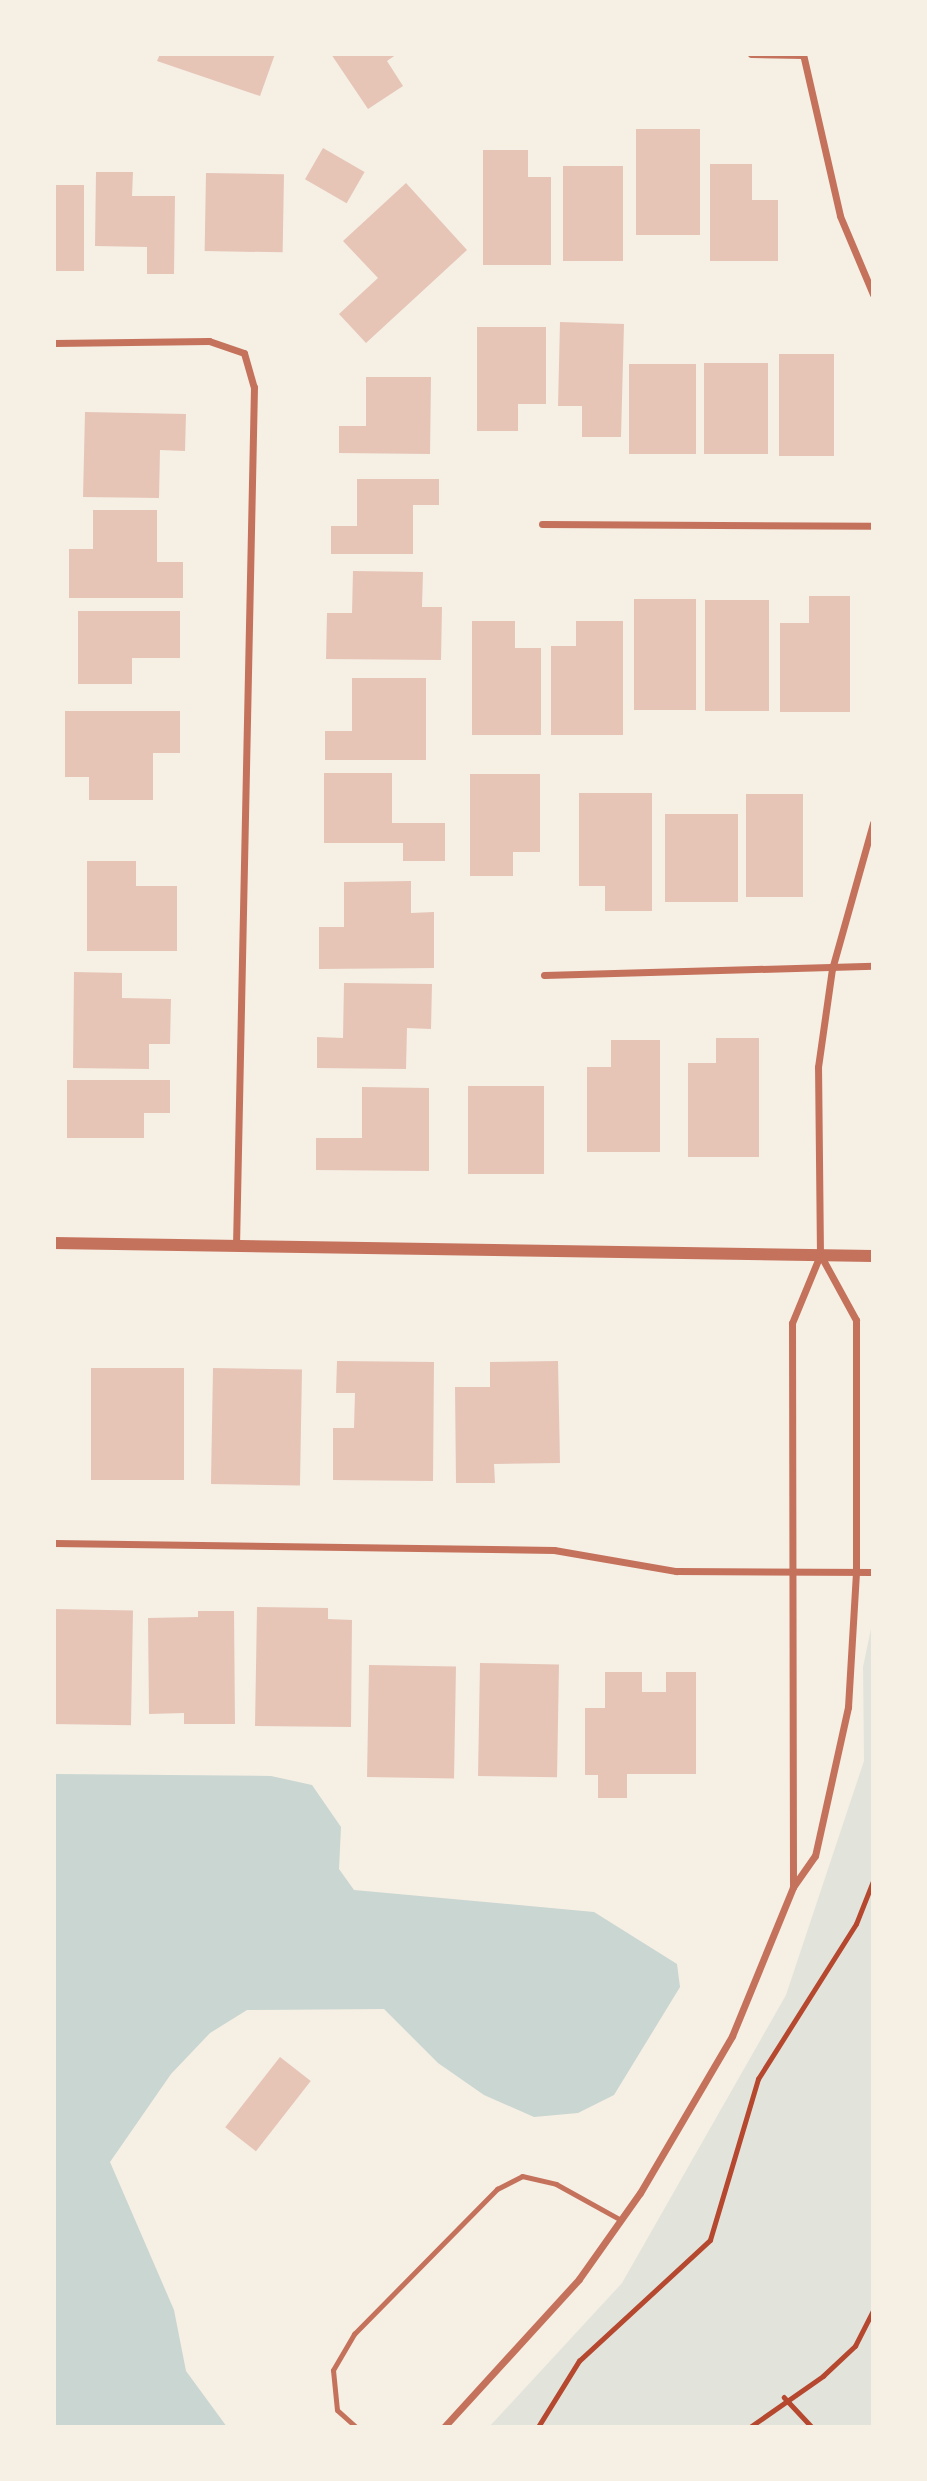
<!DOCTYPE html>
<style>
body{margin:0}
#map{position:relative;width:927px;height:2481px;overflow:hidden;background:#f6efe4;font-family:"Varela Round",sans-serif}
div>[style]{position:absolute}
.green>*{inset:0;background:#e2e4dc}
.water>*{inset:0;background:#c9d6d2}
.building>*{inset:0;background:#e6c5b7;transform-origin:0 0}
.path>*{height:4.5px;margin:-2.25px;padding:0 2.25px;transform-origin:2.25px;border-radius:2.25px;background:#b5482f}
.service>*{height:5px;margin:-2.5px;padding:0 2.5px;transform-origin:2.5px;border-radius:2.5px;background:#c5725c}
.minor>*{height:7px;margin:-3.5px;padding:0 3.5px;transform-origin:3.5px;border-radius:3.5px;background:#c5725c}
.tertiary>*{height:12px;margin:-6px;padding:0 6px;transform-origin:6px;border-radius:6px;background:#c5725c}
span{translate:-50% -50%;white-space:nowrap;text-align:center;line-height:1.15;-webkit-text-stroke:6px #f6efe4;paint-order:stroke}
.frame{position:absolute;inset:0;border:56px solid #f6efe4;pointer-events:none}
</style>
<div id="map">
<div class="green">
<i style="clip-path:polygon(873px 1619px,873px 2427px,489px 2427px,622px 2283px,786px 1995px,864px 1761px,863px 1667px)"></i>
</div>
<div class="water">
<i style="clip-path:polygon(54px 1774px,271px 1776px,312px 1785px,341px 1827px,339px 1869px,354px 1890px,594px 1912px,677px 1964px,680px 1987px,614px 2095px,578px 2113px,534px 2117px,484px 2095px,438px 2063px,384px 2009px,247px 2010px,210px 2033px,171px 2074px,110px 2162px,174px 2310px,186px 2371px,227px 2427px,54px 2427px)"></i>
</div>
<div class="building">
<i style="clip-path:polygon(160px 54px,275px 54px,260px 96px,157px 61px)"></i>
<i style="clip-path:polygon(331px 54px,397px 54px,387px 61px,403px 86px,368px 109px)"></i>
<i style="left:636px;top:129px;width:64px;height:106px"></i>
<i style="left:323px;top:148px;width:48px;height:36px;rotate:30deg"></i>
<i style="clip-path:polygon(483px 150px,528px 150px,528px 177px,551px 177px,551px 265px,483px 265px)"></i>
<i style="clip-path:polygon(710px 164px,752px 164px,752px 200px,778px 200px,778px 261px,710px 261px)"></i>
<i style="left:563px;top:166px;width:60px;height:95px"></i>
<i style="clip-path:polygon(96px 172px,133px 172px,132px 196px,175px 196px,174px 274px,147px 274px,147px 247px,95px 246px)"></i>
<i style="left:206px;top:173px;width:78px;height:78px;rotate:1deg"></i>
<i style="clip-path:polygon(406px 183px,467px 250px,366px 343px,339px 314px,378px 278px,343px 241px)"></i>
<i style="left:54px;top:185px;width:30px;height:86px"></i>
<i style="clip-path:polygon(560px 322px,624px 324px,621px 437px,582px 437px,582px 406px,558px 406px)"></i>
<i style="clip-path:polygon(477px 327px,546px 327px,546px 404px,518px 404px,518px 431px,477px 431px)"></i>
<i style="left:779px;top:354px;width:55px;height:102px"></i>
<i style="left:704px;top:363px;width:64px;height:91px"></i>
<i style="left:629px;top:364px;width:67px;height:90px"></i>
<i style="clip-path:polygon(366px 377px,431px 377px,430px 454px,339px 453px,339px 426px,366px 426px)"></i>
<i style="clip-path:polygon(85px 412px,186px 414px,185px 451px,160px 450px,159px 498px,83px 497px)"></i>
<i style="clip-path:polygon(357px 479px,439px 479px,439px 505px,413px 505px,413px 554px,331px 554px,331px 526px,357px 526px)"></i>
<i style="clip-path:polygon(93px 510px,157px 510px,157px 562px,183px 562px,183px 598px,69px 598px,69px 549px,93px 549px)"></i>
<i style="clip-path:polygon(353px 571px,423px 572px,422px 607px,442px 607px,441px 660px,326px 659px,327px 613px,352px 613px)"></i>
<i style="clip-path:polygon(809px 596px,850px 596px,850px 712px,780px 712px,780px 623px,809px 623px)"></i>
<i style="left:634px;top:599px;width:62px;height:111px"></i>
<i style="left:705px;top:600px;width:64px;height:111px"></i>
<i style="clip-path:polygon(78px 611px,180px 611px,180px 658px,132px 658px,132px 684px,78px 684px)"></i>
<i style="clip-path:polygon(472px 621px,515px 621px,515px 648px,541px 648px,541px 735px,472px 735px)"></i>
<i style="clip-path:polygon(576px 621px,623px 621px,623px 735px,551px 735px,551px 646px,576px 646px)"></i>
<i style="clip-path:polygon(352px 678px,426px 678px,426px 760px,325px 760px,325px 731px,352px 731px)"></i>
<i style="clip-path:polygon(65px 711px,180px 711px,180px 753px,153px 753px,153px 800px,89px 800px,89px 777px,65px 777px)"></i>
<i style="clip-path:polygon(324px 773px,392px 773px,392px 823px,445px 823px,445px 861px,403px 861px,403px 843px,324px 843px)"></i>
<i style="clip-path:polygon(470px 774px,540px 774px,540px 852px,513px 852px,513px 876px,470px 876px)"></i>
<i style="clip-path:polygon(579px 793px,652px 793px,652px 911px,605px 911px,605px 886px,579px 886px)"></i>
<i style="left:746px;top:794px;width:57px;height:103px"></i>
<i style="left:665px;top:814px;width:73px;height:88px"></i>
<i style="clip-path:polygon(87px 861px,136px 861px,136px 886px,177px 886px,177px 951px,87px 951px)"></i>
<i style="clip-path:polygon(411px 881px,411px 913px,434px 912px,434px 968px,319px 969px,319px 927px,344px 927px,344px 882px)"></i>
<i style="clip-path:polygon(74px 972px,122px 973px,122px 998px,171px 999px,170px 1044px,149px 1044px,149px 1069px,73px 1068px)"></i>
<i style="clip-path:polygon(344px 983px,432px 984px,431px 1029px,407px 1028px,406px 1069px,317px 1068px,317px 1037px,343px 1038px)"></i>
<i style="clip-path:polygon(716px 1038px,759px 1038px,759px 1157px,688px 1157px,688px 1063px,716px 1063px)"></i>
<i style="clip-path:polygon(611px 1040px,660px 1040px,660px 1152px,587px 1152px,587px 1067px,611px 1067px)"></i>
<i style="clip-path:polygon(67px 1080px,170px 1080px,170px 1113px,144px 1113px,144px 1138px,67px 1138px)"></i>
<i style="left:468px;top:1086px;width:76px;height:88px"></i>
<i style="clip-path:polygon(362px 1087px,429px 1088px,429px 1171px,316px 1170px,316px 1138px,362px 1138px)"></i>
<i style="clip-path:polygon(337px 1361px,434px 1362px,433px 1481px,333px 1480px,333px 1428px,354px 1428px,355px 1393px,336px 1393px)"></i>
<i style="clip-path:polygon(558px 1361px,560px 1463px,494px 1464px,495px 1483px,456px 1483px,455px 1387px,490px 1387px,490px 1362px)"></i>
<i style="left:91px;top:1368px;width:93px;height:112px"></i>
<i style="left:213px;top:1368px;width:89px;height:116px;rotate:1deg"></i>
<i style="clip-path:polygon(257px 1607px,328px 1608px,328px 1619px,352px 1620px,351px 1727px,255px 1726px)"></i>
<i style="left:54px;top:1609px;width:79px;height:115px;rotate:1deg"></i>
<i style="clip-path:polygon(198px 1611px,234px 1611px,235px 1724px,184px 1724px,184px 1713px,149px 1714px,148px 1618px,198px 1617px)"></i>
<i style="left:480px;top:1663px;width:79px;height:113px;rotate:1deg"></i>
<i style="left:369px;top:1665px;width:87px;height:112px;rotate:1deg"></i>
<i style="clip-path:polygon(605px 1672px,642px 1672px,642px 1692px,666px 1692px,666px 1672px,696px 1672px,696px 1774px,627px 1774px,627px 1798px,598px 1798px,598px 1775px,585px 1775px,585px 1708px,605px 1708px)"></i>
<i style="left:280px;top:2057px;width:39px;height:89px;rotate:38deg"></i>
</div>
<div class="path">
<i style="left:784px;top:2397px;width:41px;rotate:47deg"></i>
<i style="left:538px;top:2427px;width:78px;rotate:-58.2deg"></i>
<i style="left:579px;top:2361px;width:178px;rotate:-42.7deg"></i>
<i style="left:710px;top:2240px;width:168px;rotate:-73.4deg"></i>
<i style="left:758px;top:2079px;width:183px;rotate:-57.7deg"></i>
<i style="left:856px;top:1924px;width:46px;rotate:-68.4deg"></i>
<i style="left:750px;top:2427px;width:89px;rotate:-34.9deg"></i>
<i style="left:823px;top:2376px;width:44px;rotate:-43.2deg"></i>
<i style="left:855px;top:2346px;width:39px;rotate:-63deg"></i>
</div>
<div class="service">
<i style="left:356px;top:2427px;width:25px;rotate:-138deg"></i>
<i style="left:337px;top:2410px;width:40px;rotate:-95.7deg"></i>
<i style="left:333px;top:2370px;width:42px;rotate:-59.7deg"></i>
<i style="left:354px;top:2334px;width:204px;rotate:-45.4deg"></i>
<i style="left:497px;top:2189px;width:28px;rotate:-27deg"></i>
<i style="left:522px;top:2176px;width:35px;rotate:13deg"></i>
<i style="left:556px;top:2184px;width:74px;rotate:29deg"></i>
</div>
<div class="minor">
<i style="left:751px;top:54px;width:52px;rotate:1.1deg"></i>
<i style="left:803px;top:54px;width:166px;rotate:77.1deg"></i>
<i style="left:840px;top:216px;width:85px;rotate:67.1deg"></i>
<i style="left:54px;top:343px;width:155px;rotate:-0.7deg"></i>
<i style="left:209px;top:341px;width:37px;rotate:19deg"></i>
<i style="left:244px;top:353px;width:35px;rotate:74deg"></i>
<i style="left:254px;top:387px;width:858px;rotate:91.2deg"></i>
<i style="left:542px;top:524px;width:331px;rotate:0.3deg"></i>
<i style="left:544px;top:975px;width:329px;rotate:-1.6deg"></i>
<i style="left:54px;top:1543px;width:500px;rotate:0.8deg"></i>
<i style="left:554px;top:1550px;width:124px;rotate:9.8deg"></i>
<i style="left:676px;top:1571px;width:197px;rotate:0.3deg"></i>
<i style="left:793px;top:1887px;width:564px;rotate:-90.1deg"></i>
<i style="left:792px;top:1323px;width:74px;rotate:-67.6deg"></i>
<i style="left:820px;top:1255px;width:188px;rotate:-90.6deg"></i>
<i style="left:818px;top:1067px;width:99px;rotate:-81.9deg"></i>
<i style="left:832px;top:969px;width:152px;rotate:-74.3deg"></i>
<i style="left:444px;top:2427px;width:200px;rotate:-47.6deg"></i>
<i style="left:579px;top:2279px;width:105px;rotate:-54.7deg"></i>
<i style="left:640px;top:2193px;width:182px;rotate:-59.6deg"></i>
<i style="left:732px;top:2036px;width:161px;rotate:-67.7deg"></i>
<i style="left:793px;top:1887px;width:38px;rotate:-55deg"></i>
<i style="left:815px;top:1856px;width:153px;rotate:-77.5deg"></i>
<i style="left:848px;top:1707px;width:135px;rotate:-86.6deg"></i>
<i style="left:856px;top:1572px;width:252px;rotate:-90deg"></i>
<i style="left:856px;top:1320px;width:73px;rotate:-118.7deg"></i>
</div>
<div class="tertiary">
<i style="left:54px;top:1243px;width:819px;rotate:0.91deg"></i>
</div>
<div class="frame"></div>
</div>
